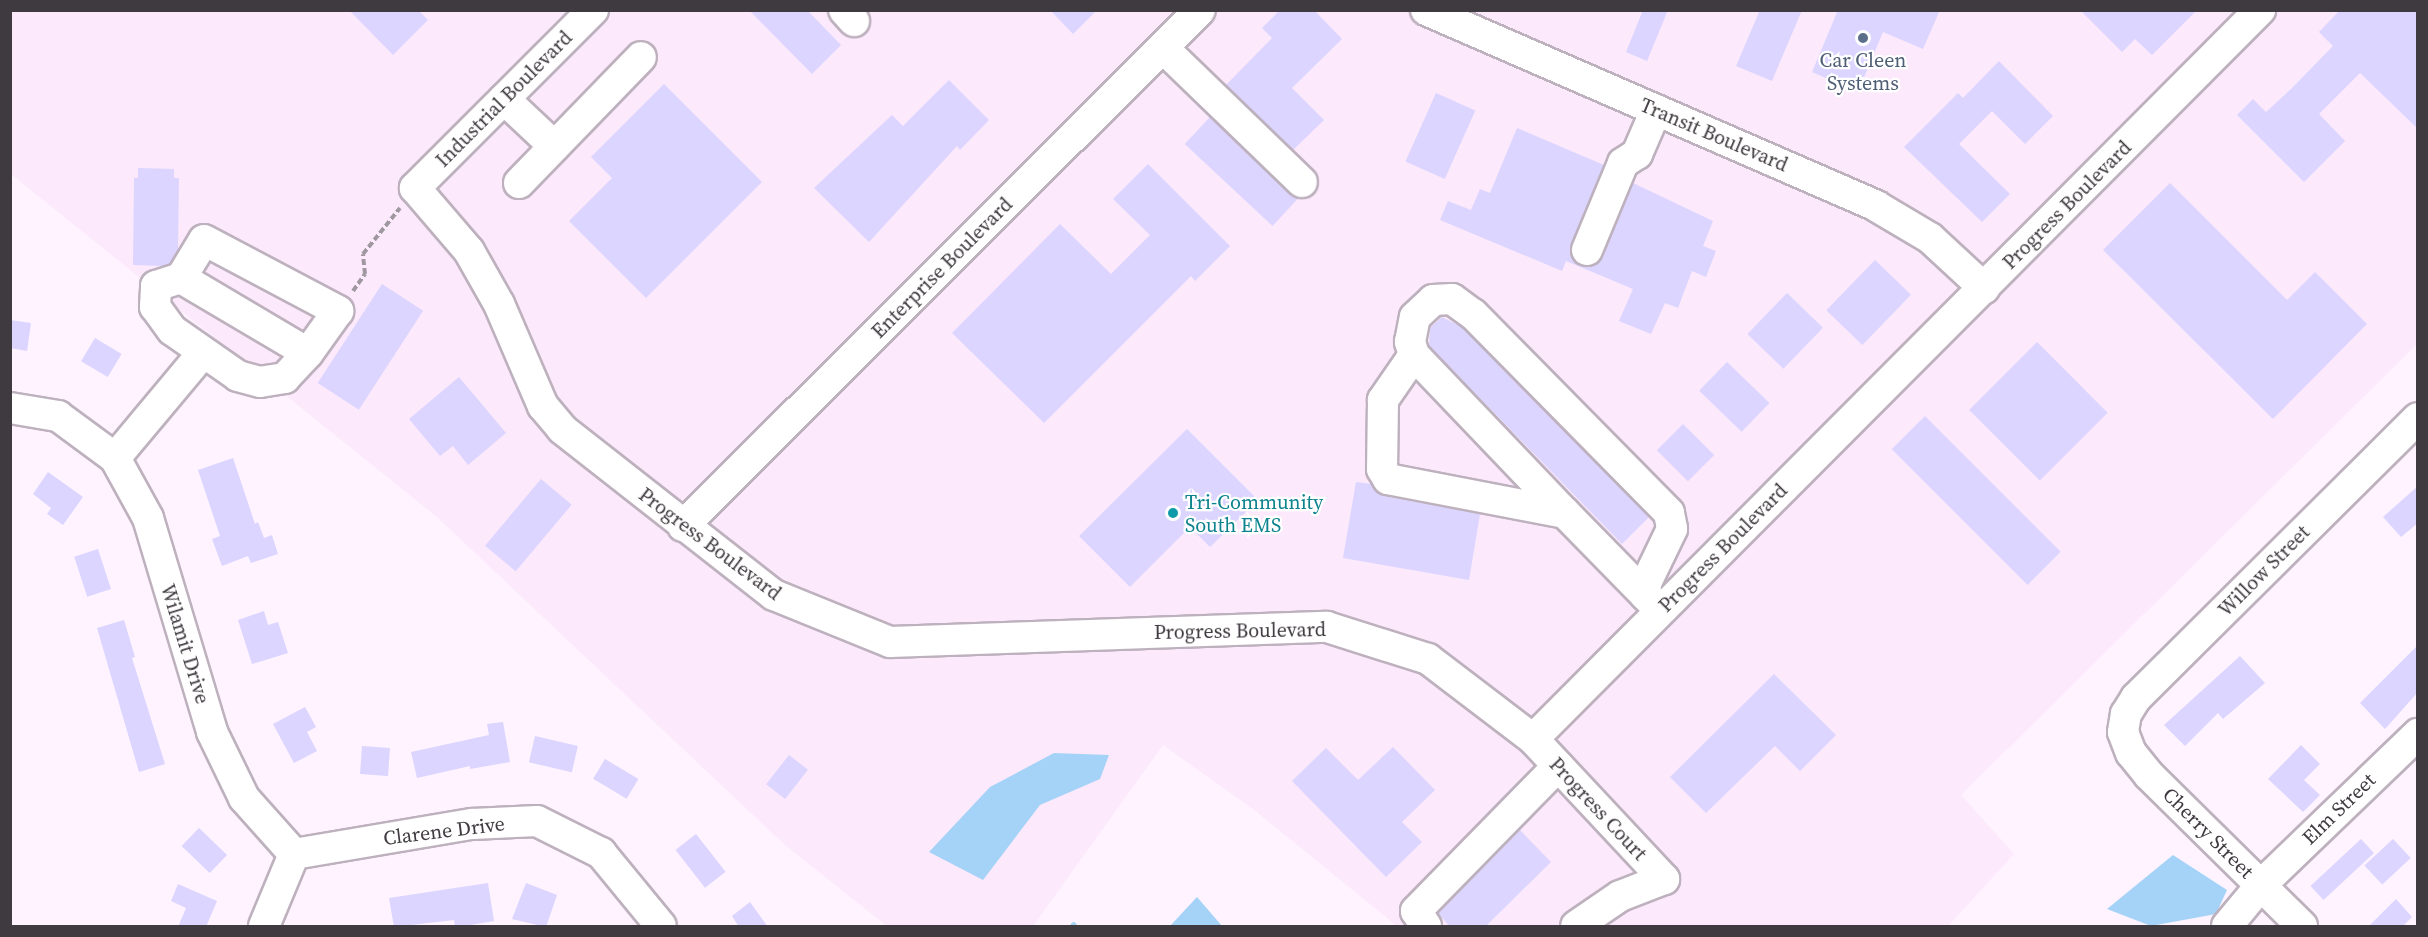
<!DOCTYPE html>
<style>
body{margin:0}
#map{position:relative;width:2428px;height:937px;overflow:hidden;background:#fef3fe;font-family:"Source Serif 4",serif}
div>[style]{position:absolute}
.built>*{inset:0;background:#fce9fb}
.water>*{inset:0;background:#a5d3f8}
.stream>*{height:6px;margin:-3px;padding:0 3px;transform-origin:3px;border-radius:3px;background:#a5d3f8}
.building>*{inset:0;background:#dbd5ff;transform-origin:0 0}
.path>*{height:4px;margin-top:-2px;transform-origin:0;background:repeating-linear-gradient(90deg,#a098a0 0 6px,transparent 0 9px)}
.roads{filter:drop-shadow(2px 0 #beb1be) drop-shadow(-2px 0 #beb1be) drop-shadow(0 2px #beb1be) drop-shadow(0 -2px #beb1be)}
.minor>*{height:30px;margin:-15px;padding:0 15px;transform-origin:15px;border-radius:15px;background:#fff}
.dots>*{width:16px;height:16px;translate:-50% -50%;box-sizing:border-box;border:3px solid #fff;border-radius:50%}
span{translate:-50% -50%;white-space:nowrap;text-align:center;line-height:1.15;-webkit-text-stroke:4.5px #fff;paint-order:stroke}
.service-label{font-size:20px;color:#4e5e75}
.street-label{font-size:20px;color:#3f3a3f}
.culture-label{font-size:20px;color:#0d838f}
.left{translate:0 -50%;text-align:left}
.frame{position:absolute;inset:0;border:12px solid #3f3a3f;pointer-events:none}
</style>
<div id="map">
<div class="built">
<i style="clip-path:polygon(10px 11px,2417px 11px,2417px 344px,1961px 795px,2014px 854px,1948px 926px,1397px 926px,1253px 809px,1163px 745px,1033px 926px,887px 926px,785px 845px,437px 517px,11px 174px)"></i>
</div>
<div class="water">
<i style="clip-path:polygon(1054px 753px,1109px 755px,1100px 779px,1040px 805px,983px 880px,929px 852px,990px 787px)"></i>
<i style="clip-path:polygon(2173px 855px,2227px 890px,2216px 914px,2151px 926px,2107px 909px)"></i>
<i style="clip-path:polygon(1197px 897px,1222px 926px,1170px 926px)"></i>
</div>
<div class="stream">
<i style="left:1073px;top:926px;width:1px;rotate:-45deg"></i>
</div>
<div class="building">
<i style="clip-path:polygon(349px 10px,418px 10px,428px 20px,393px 55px)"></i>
<i style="clip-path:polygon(749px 10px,807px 10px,841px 45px,812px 74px)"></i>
<i style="clip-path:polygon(1050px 10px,1097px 10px,1073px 34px)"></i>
<i style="clip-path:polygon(1280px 10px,1314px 10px,1342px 39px,1292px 88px,1324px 120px,1293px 150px,1226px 85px,1272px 38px,1262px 28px)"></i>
<i style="clip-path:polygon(1643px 10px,1668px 10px,1647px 61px,1626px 52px)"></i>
<i style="clip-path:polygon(1760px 10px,1802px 10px,1772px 81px,1736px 66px)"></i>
<i style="clip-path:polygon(1838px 10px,1940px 10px,1923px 49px,1883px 32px,1858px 92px,1812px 72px)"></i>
<i style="clip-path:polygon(2080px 10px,2197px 10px,2152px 55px,2135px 39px,2122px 52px)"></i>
<i style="clip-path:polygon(2340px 10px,2418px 10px,2418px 129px,2360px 73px,2319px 114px,2345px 141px,2304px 182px,2237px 115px,2253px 99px,2266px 112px,2292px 88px,2333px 46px,2319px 32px)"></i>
<i style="clip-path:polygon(1999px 61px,2053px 116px,2025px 144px,1992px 111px,1959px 144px,2010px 194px,1982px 222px,1904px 147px,1958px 93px,1963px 98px)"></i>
<i style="clip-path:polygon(949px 80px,989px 120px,960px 150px,957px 146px,869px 242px,814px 188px,892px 115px,903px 126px)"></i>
<i style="clip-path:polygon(664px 84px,762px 182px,646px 298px,569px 221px,612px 178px,591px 157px)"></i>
<i style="left:1436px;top:93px;width:43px;height:75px;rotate:24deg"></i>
<i style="left:1210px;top:117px;width:120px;height:37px;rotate:43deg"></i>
<i style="clip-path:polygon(1517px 128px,1604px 165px,1571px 244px,1573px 260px,1580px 266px,1590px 267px,1603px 257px,1633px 183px,1713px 221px,1703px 246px,1716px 251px,1706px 277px,1692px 271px,1678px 308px,1665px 303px,1651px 334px,1619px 321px,1633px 289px,1566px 261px,1562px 271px,1440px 220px,1448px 201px,1471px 210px,1480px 189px,1490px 193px)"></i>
<i style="clip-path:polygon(1148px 164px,1230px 246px,1195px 281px,1191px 276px,1044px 423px,952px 333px,1060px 224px,1111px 274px,1150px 235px,1113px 199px)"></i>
<i style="clip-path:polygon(138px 168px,174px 169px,174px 178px,179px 178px,178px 249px,170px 264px,163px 266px,133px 265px,134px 178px,138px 178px)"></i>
<i style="clip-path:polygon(2170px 183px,2287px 300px,2315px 272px,2367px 324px,2273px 419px,2103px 250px)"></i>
<i style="left:1875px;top:260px;width:50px;height:70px;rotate:44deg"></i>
<i style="left:382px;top:284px;width:49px;height:118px;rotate:33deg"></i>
<i style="left:1787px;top:293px;width:50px;height:57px;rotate:44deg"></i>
<i style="clip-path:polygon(1442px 317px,1462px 327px,1649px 517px,1622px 544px,1429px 346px,1430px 328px)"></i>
<i style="clip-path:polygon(10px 320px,31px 323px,27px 351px,10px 348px)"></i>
<i style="left:95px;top:338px;width:31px;height:27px;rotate:31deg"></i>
<i style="left:2037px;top:342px;width:100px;height:96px;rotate:45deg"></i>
<i style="left:1727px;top:362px;width:59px;height:40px;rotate:44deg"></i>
<i style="clip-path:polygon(459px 377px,506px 433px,468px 465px,453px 446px,440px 456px,409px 419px)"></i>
<i style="left:1925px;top:416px;width:192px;height:47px;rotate:45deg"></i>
<i style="left:1683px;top:424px;width:44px;height:37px;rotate:45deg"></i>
<i style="clip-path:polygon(1187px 429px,1258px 500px,1210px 547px,1190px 527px,1130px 587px,1079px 536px)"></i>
<i style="clip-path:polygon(233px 458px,255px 524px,258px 522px,264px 538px,272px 535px,278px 554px,251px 563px,248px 556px,222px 566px,212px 539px,220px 536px,198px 470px)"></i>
<i style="clip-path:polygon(48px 472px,83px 497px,63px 525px,47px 514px,51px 508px,33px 494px)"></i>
<i style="left:541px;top:479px;width:40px;height:87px;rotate:40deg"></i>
<i style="clip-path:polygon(1356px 482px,1371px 484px,1385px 496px,1480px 514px,1469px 580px,1343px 558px)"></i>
<i style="clip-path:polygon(2418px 486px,2418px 523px,2401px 537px,2383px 517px)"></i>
<i style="left:98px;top:549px;width:42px;height:25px;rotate:72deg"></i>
<i style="clip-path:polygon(264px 611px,268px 625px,278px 622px,288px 653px,252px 664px,238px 620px)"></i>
<i style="clip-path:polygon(124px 620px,135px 657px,132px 658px,165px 764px,139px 772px,97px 628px)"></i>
<i style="clip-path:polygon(2418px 645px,2418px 692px,2385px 729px,2360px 703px)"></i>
<i style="clip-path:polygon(2240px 656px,2265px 683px,2223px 719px,2218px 713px,2185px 746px,2164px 725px)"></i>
<i style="clip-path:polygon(1774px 674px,1836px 735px,1800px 771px,1775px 746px,1706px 813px,1670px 777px)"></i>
<i style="clip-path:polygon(305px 707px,316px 727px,307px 732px,317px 751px,294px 763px,273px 724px)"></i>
<i style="clip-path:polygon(503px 722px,510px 762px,470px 769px,470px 766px,417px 778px,411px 752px,489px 735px,487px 724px)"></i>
<i style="left:535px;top:736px;width:44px;height:27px;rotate:13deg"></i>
<i style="clip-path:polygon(2301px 745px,2320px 764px,2304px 780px,2320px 795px,2303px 812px,2268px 779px)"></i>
<i style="left:362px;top:746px;width:28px;height:28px;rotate:4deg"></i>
<i style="clip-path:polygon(1393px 747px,1435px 790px,1402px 822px,1422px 842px,1386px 877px,1292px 781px,1326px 748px,1358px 780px)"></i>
<i style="left:789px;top:755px;width:24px;height:37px;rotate:38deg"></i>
<i style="left:605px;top:759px;width:39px;height:23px;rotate:31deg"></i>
<i style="left:199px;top:828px;width:39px;height:25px;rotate:44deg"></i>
<i style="clip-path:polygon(1520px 830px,1551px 862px,1485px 927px,1450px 927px,1438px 913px)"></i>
<i style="left:696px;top:834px;width:48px;height:26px;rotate:52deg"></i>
<i style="left:2361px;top:839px;width:19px;height:69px;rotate:47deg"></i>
<i style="left:2393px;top:839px;width:26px;height:39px;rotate:47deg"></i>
<i style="clip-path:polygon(488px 883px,494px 921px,459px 927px,455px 927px,454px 920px,394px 927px,389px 898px)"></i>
<i style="clip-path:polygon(526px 883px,557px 895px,546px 927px,512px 919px)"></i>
<i style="clip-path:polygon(178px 884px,217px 901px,206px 927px,178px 927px,186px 908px,171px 901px)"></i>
<i style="clip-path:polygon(2396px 899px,2412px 917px,2402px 927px,2368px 927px)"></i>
<i style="clip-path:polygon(750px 902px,768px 927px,739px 927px,732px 916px)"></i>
</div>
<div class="path">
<i style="left:353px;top:291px;width:21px;rotate:-55deg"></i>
<i style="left:365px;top:274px;width:20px;rotate:-96deg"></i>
<i style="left:363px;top:254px;width:59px;rotate:-51.2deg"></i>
</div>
<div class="roads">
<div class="minor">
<i style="left:593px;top:10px;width:252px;rotate:135deg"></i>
<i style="left:415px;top:188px;width:83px;rotate:49.4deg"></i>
<i style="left:469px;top:251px;width:61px;rotate:60.5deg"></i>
<i style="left:499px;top:304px;width:111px;rotate:66.7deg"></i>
<i style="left:543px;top:406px;width:30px;rotate:50deg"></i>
<i style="left:562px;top:429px;width:269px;rotate:38.1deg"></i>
<i style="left:774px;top:595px;width:125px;rotate:22.1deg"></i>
<i style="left:890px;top:642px;width:437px;rotate:-2deg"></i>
<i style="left:1327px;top:627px;width:106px;rotate:17.6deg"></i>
<i style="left:1428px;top:659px;width:132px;rotate:37.3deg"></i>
<i style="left:1533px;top:739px;width:192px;rotate:46.9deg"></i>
<i style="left:1664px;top:879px;width:47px;rotate:158.9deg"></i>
<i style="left:1620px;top:896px;width:53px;rotate:145.7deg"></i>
<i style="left:844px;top:10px;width:15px;rotate:48deg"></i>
<i style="left:1426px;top:10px;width:491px;rotate:23.5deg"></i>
<i style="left:1876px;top:206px;width:63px;rotate:30.7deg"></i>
<i style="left:1930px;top:238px;width:74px;rotate:42.8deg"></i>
<i style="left:1163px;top:48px;width:193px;rotate:44deg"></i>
<i style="left:504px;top:99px;width:69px;rotate:43.2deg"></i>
<i style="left:519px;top:183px;width:175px;rotate:-45.9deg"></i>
<i style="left:1587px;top:250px;width:94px;rotate:-67.5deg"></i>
<i style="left:1623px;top:163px;width:17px;rotate:-33deg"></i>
<i style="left:1637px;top:154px;width:48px;rotate:-66.6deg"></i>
<i style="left:181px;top:278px;width:44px;rotate:-58.8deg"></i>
<i style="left:204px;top:240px;width:152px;rotate:27.9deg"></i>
<i style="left:338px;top:311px;width:52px;rotate:125.5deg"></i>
<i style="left:308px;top:353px;width:34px;rotate:133deg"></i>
<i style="left:285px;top:378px;width:25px;rotate:171deg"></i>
<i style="left:260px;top:382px;width:23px;rotate:-165deg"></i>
<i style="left:238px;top:376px;width:80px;rotate:-145.1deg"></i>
<i style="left:172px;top:330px;width:29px;rotate:-126deg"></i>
<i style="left:155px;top:307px;width:21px;rotate:-87deg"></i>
<i style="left:156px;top:286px;width:26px;rotate:-18deg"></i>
<i style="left:181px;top:278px;width:147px;rotate:30.6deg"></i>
<i style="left:1414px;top:355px;width:55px;rotate:124.6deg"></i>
<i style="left:1383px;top:400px;width:69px;rotate:90.8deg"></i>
<i style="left:1382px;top:469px;width:12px;rotate:59deg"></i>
<i style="left:1388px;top:479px;width:180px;rotate:10.9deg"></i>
<i style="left:1565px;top:513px;width:127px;rotate:45.6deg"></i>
<i style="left:10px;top:408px;width:49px;rotate:9.5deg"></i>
<i style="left:58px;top:416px;width:71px;rotate:36.4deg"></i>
<i style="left:115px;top:458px;width:68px;rotate:61.2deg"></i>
<i style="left:148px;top:518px;width:223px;rotate:73.3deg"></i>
<i style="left:212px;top:732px;width:73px;rotate:64.1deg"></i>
<i style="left:244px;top:798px;width:75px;rotate:48.2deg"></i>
<i style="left:294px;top:854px;width:78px;rotate:112.6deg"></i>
<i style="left:115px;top:458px;width:136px;rotate:-50.1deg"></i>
<i style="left:1565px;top:513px;width:219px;rotate:-133.7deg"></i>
<i style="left:1414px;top:355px;width:14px;rotate:-107deg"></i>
<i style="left:1410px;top:342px;width:25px;rotate:-79deg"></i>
<i style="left:1415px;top:317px;width:25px;rotate:-43deg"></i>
<i style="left:1433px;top:300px;width:19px;rotate:-3deg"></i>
<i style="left:1452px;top:299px;width:26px;rotate:36deg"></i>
<i style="left:1473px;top:314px;width:279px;rotate:45.4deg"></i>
<i style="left:1669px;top:513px;width:16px;rotate:79deg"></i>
<i style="left:1672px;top:529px;width:60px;rotate:115.7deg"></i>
<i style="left:1646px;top:583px;width:12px;rotate:95deg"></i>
<i style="left:683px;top:526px;width:730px;rotate:-44.94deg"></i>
<i style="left:1533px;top:739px;width:1030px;rotate:-45.08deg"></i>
<i style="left:294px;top:854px;width:181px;rotate:-9.6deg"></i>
<i style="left:472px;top:824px;width:65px;rotate:-2.6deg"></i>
<i style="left:537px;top:821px;width:72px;rotate:26.6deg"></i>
<i style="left:601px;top:853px;width:94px;rotate:50.6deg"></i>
<i style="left:1426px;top:926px;width:18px;rotate:-124deg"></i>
<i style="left:1416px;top:911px;width:203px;rotate:-45.6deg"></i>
<i style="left:2227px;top:926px;width:53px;rotate:-50.3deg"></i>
<i style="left:2261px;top:885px;width:218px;rotate:-43.9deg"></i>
<i style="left:2302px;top:926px;width:215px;rotate:-135.4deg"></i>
<i style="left:2149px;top:775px;width:28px;rotate:-129deg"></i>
<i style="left:2131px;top:753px;width:22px;rotate:-111deg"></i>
<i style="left:2123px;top:732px;width:18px;rotate:-81deg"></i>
<i style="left:2126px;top:714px;width:19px;rotate:-58deg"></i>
<i style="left:2136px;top:698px;width:397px;rotate:-44.8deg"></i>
</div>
</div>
<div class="dots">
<i style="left:1863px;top:38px;background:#5c6f8a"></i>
<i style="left:1173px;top:513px;background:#0f9aa8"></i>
</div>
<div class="service-label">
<span style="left:1863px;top:72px">Car Cleen<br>Systems</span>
</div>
<div class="street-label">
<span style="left:504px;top:99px;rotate:-45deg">Industrial Boulevard</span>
<span style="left:1714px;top:135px;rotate:23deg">Transit Boulevard</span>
<span style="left:2067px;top:205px;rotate:-45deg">Progress Boulevard</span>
<span style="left:942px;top:268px;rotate:-45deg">Enterprise Boulevard</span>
<span style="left:710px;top:544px;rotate:37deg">Progress Boulevard</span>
<span style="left:1723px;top:548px;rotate:-45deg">Progress Boulevard</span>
<span style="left:2264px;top:571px;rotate:-45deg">Willow Street</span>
<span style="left:1240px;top:631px;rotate:-1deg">Progress Boulevard</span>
<span style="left:185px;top:644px;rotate:73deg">Wilamit Drive</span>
<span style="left:1598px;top:809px;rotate:47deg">Progress Court</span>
<span style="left:2339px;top:809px;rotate:-44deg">Elm Street</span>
<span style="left:444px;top:831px;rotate:-7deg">Clarene Drive</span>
<span style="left:2208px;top:833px;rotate:45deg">Cherry Street</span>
</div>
<div class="culture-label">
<span class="left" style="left:1185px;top:514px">Tri-Community<br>South EMS</span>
</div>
<div class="frame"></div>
</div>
